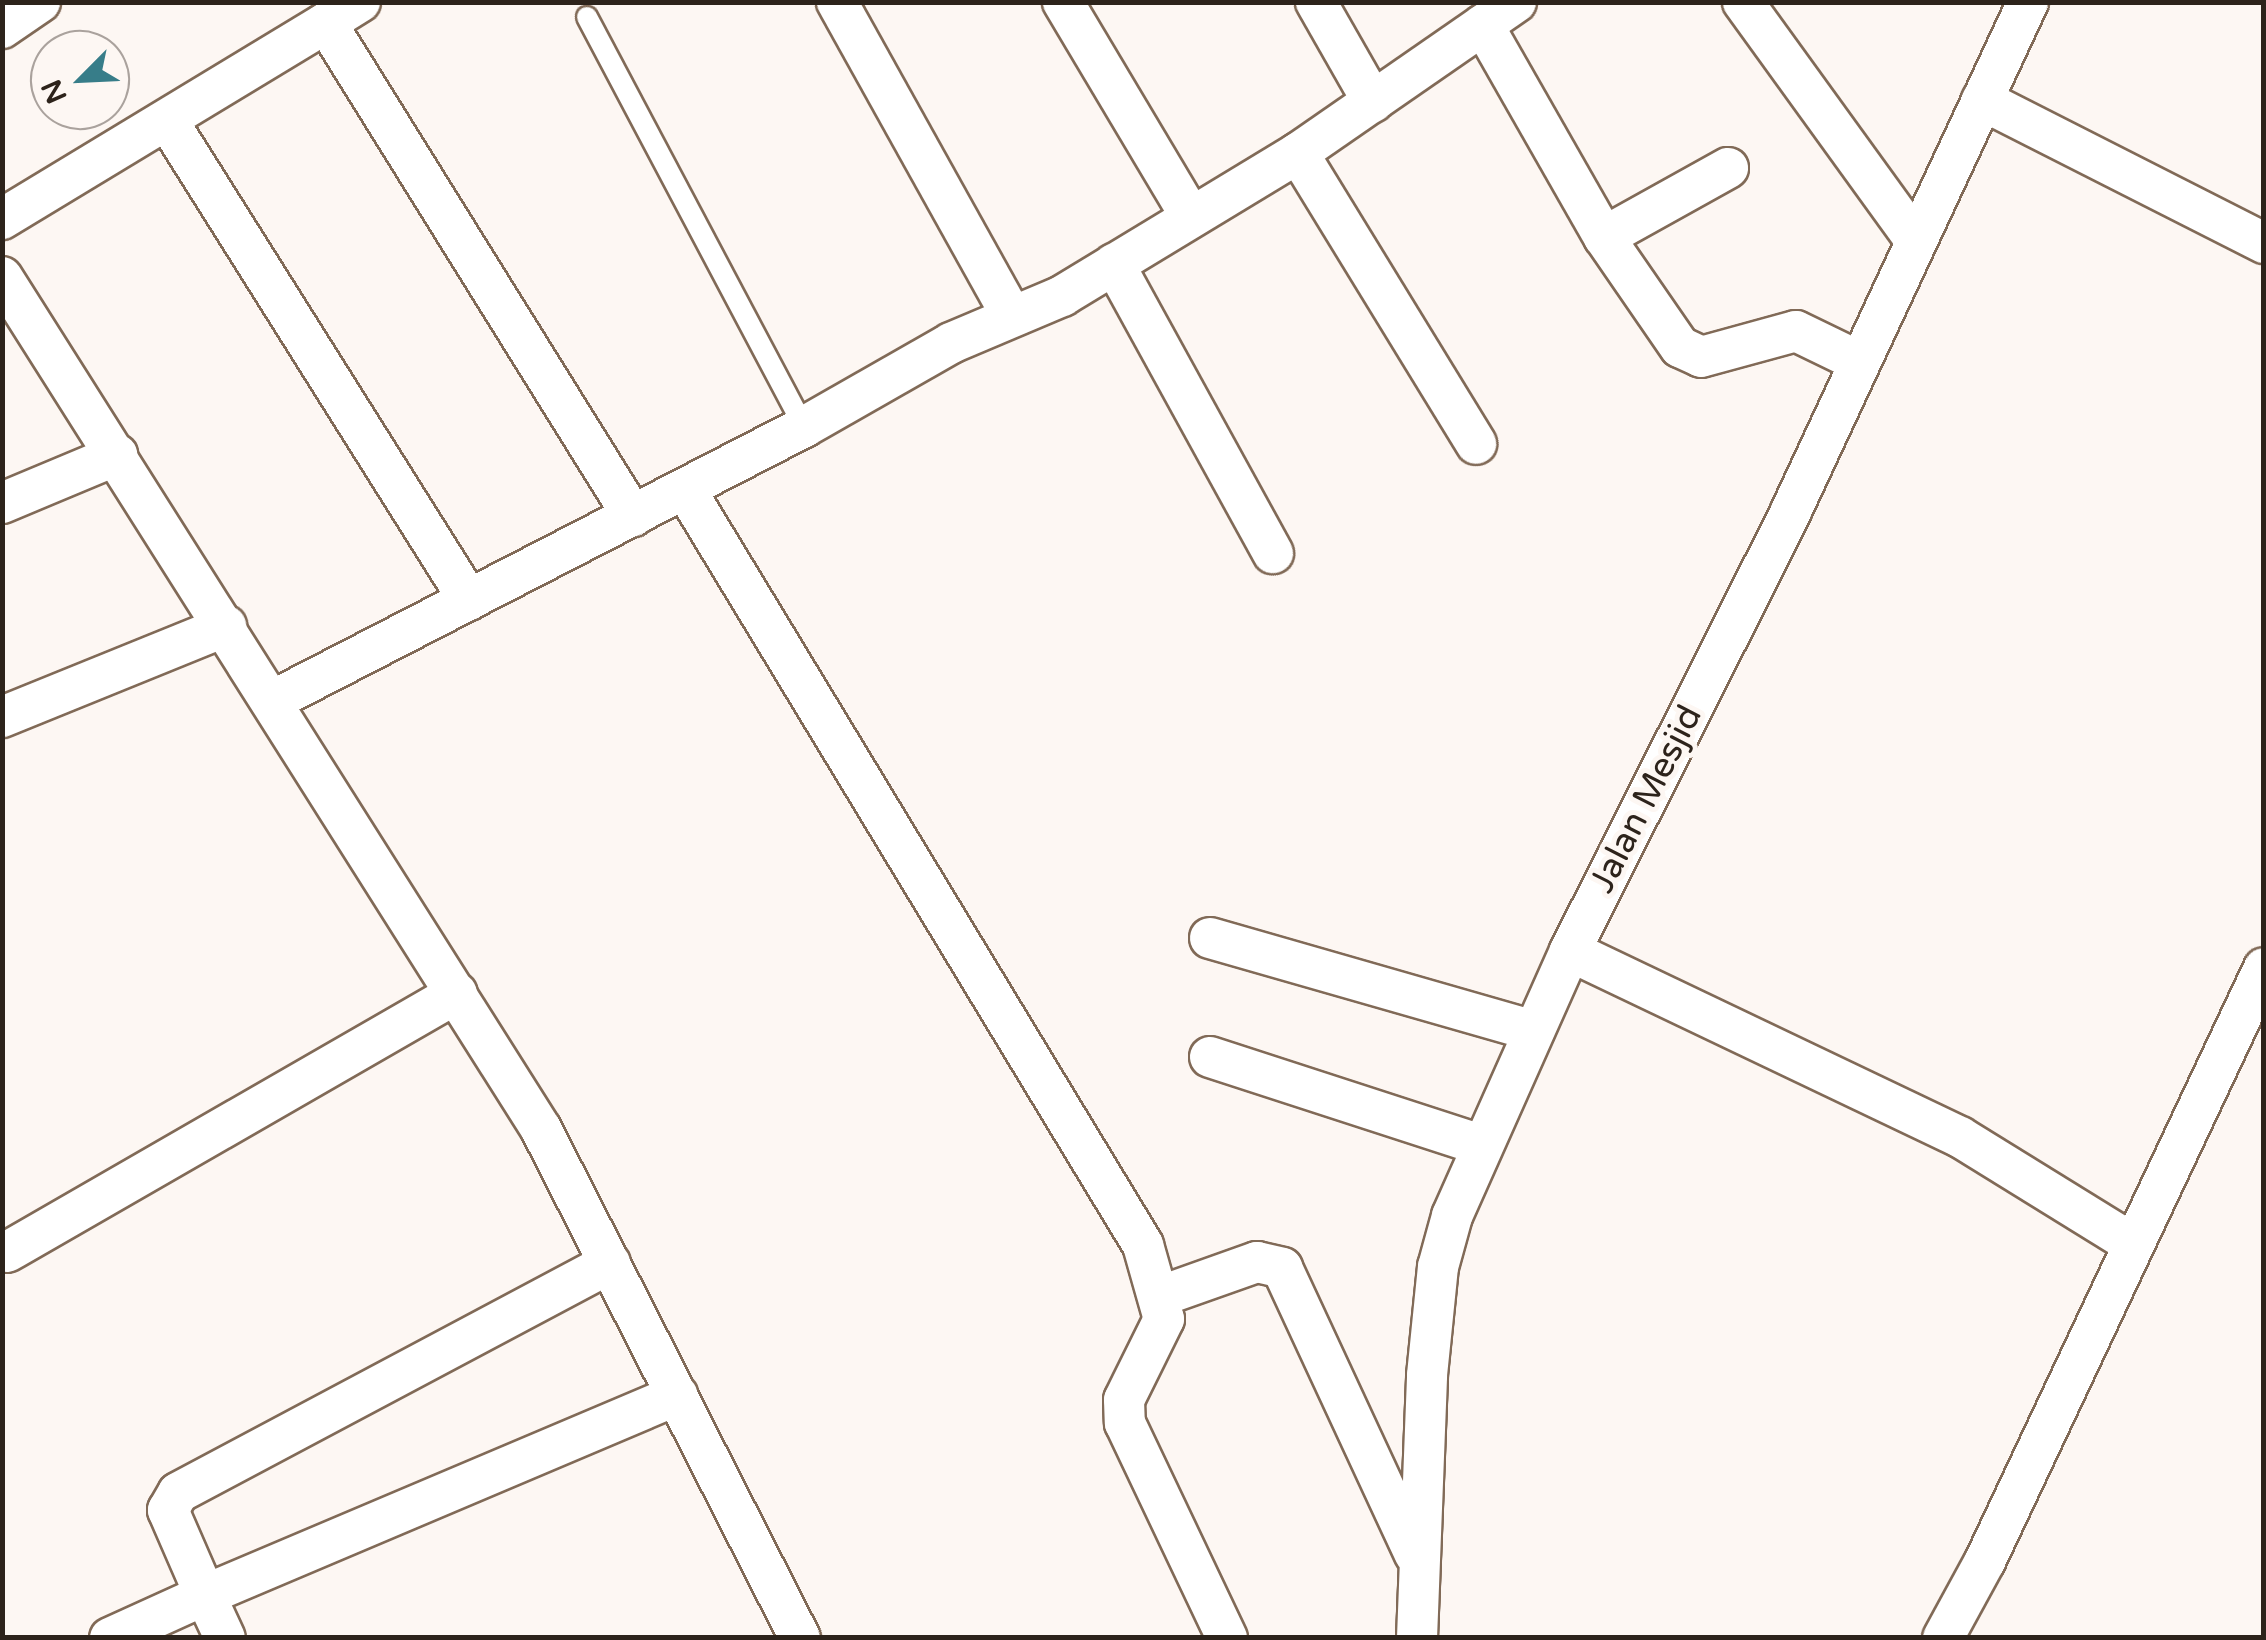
<!DOCTYPE html>
<style>
body{margin:0}
#map{position:relative;width:2266px;height:1640px;overflow:hidden;background:#fdf7f3;font-family:"Varela Round",sans-serif}
div>[style]{position:absolute}
.roads{filter:drop-shadow(2px 0 #816a57) drop-shadow(-2px 0 #816a57) drop-shadow(0 2px #816a57) drop-shadow(0 -2px #816a57)}
.service>*{height:20px;margin:-10px;padding:0 10px;transform-origin:10px;border-radius:10px;background:#fff}
.minor>*{height:40px;margin:-20px;padding:0 20px;transform-origin:20px;border-radius:20px;background:#fff}
span{translate:-50% -50%;white-space:nowrap;text-align:center;line-height:1.15;-webkit-text-stroke:10px #fdf7f3;paint-order:stroke}
.street-label{font-size:35px;color:#2d231b}
.frame{position:absolute;inset:0;border:5px solid #2d231b;pointer-events:none}
.north{position:absolute;left:30px;top:30px;width:100px;height:100px;box-sizing:border-box;background:#fdf7f3;border:2px solid #aaa29d;border-radius:50%;rotate:246deg;font-size:28px;font-weight:700;line-height:40px;text-align:center;color:#2d231b}
.north::after{content:'';display:block;margin:auto;width:35px;height:45px;background:#377d89;clip-path:polygon(50% 0,100% 100%,50% 72%,0 100%)}
</style>
<div id="map">
<div class="roads">
<div class="service">
<i style="left:587px;top:17px;width:464px;rotate:62.1deg"></i>
</div>
<div class="minor">
<i style="left:837px;top:2px;width:358px;rotate:60.9deg"></i>
<i style="left:1063px;top:2px;width:250px;rotate:59.2deg"></i>
<i style="left:1316px;top:2px;width:115px;rotate:60.3deg"></i>
<i style="left:1743px;top:2px;width:295px;rotate:54.1deg"></i>
<i style="left:326px;top:23px;width:40px;rotate:-32deg"></i>
<i style="left:1483px;top:25px;width:244px;rotate:60.3deg"></i>
<i style="left:1604px;top:237px;width:134px;rotate:55.4deg"></i>
<i style="left:1680px;top:347px;width:23px;rotate:25deg"></i>
<i style="left:1701px;top:357px;width:98px;rotate:-15.3deg"></i>
<i style="left:1796px;top:331px;width:71px;rotate:25.8deg"></i>
<i style="left:2px;top:28px;width:46px;rotate:-34.4deg"></i>
<i style="left:1982px;top:100px;width:316px;rotate:26.9deg"></i>
<i style="left:167px;top:120px;width:567px;rotate:57.82deg"></i>
<i style="left:1298px;top:153px;width:341px;rotate:58.5deg"></i>
<i style="left:2px;top:219px;width:379px;rotate:-31.2deg"></i>
<i style="left:326px;top:23px;width:581px;rotate:58.09deg"></i>
<i style="left:1604px;top:237px;width:142px;rotate:-29.1deg"></i>
<i style="left:1114px;top:264px;width:330px;rotate:61.2deg"></i>
<i style="left:2px;top:277px;width:1008px;rotate:57.68deg"></i>
<i style="left:541px;top:1129px;width:571px;rotate:63.03deg"></i>
<i style="left:685px;top:489px;width:884px;rotate:58.79deg"></i>
<i style="left:1143px;top:1245px;width:77px;rotate:74.2deg"></i>
<i style="left:1164px;top:1319px;width:90px;rotate:116.3deg"></i>
<i style="left:1124px;top:1400px;width:23px;rotate:88deg"></i>
<i style="left:1125px;top:1423px;width:238px;rotate:64.6deg"></i>
<i style="left:2px;top:503px;width:125px;rotate:-22.7deg"></i>
<i style="left:274px;top:700px;width:596px;rotate:-27.25deg"></i>
<i style="left:804px;top:427px;width:169px;rotate:-29.7deg"></i>
<i style="left:951px;top:343px;width:121px;rotate:-22.9deg"></i>
<i style="left:1062px;top:296px;width:276px;rotate:-31.2deg"></i>
<i style="left:1298px;top:153px;width:265px;rotate:-34.7deg"></i>
<i style="left:2px;top:717px;width:242px;rotate:-22.1deg"></i>
<i style="left:1210px;top:938px;width:337px;rotate:16deg"></i>
<i style="left:1570px;top:951px;width:432px;rotate:25.5deg"></i>
<i style="left:1960px;top:1137px;width:203px;rotate:31.7deg"></i>
<i style="left:1210px;top:1057px;width:285px;rotate:18deg"></i>
<i style="left:7px;top:1252px;width:519px;rotate:-29.92deg"></i>
<i style="left:610px;top:1263px;width:489px;rotate:152deg"></i>
<i style="left:178px;top:1493px;width:20px;rotate:120deg"></i>
<i style="left:168px;top:1510px;width:93px;rotate:66.5deg"></i>
<i style="left:205px;top:1595px;width:513px;rotate:-22.96deg"></i>
<i style="left:1161px;top:1296px;width:102px;rotate:-19.5deg"></i>
<i style="left:1257px;top:1262px;width:26px;rotate:13deg"></i>
<i style="left:1282px;top:1268px;width:315px;rotate:65.1deg"></i>
<i style="left:110px;top:1638px;width:104px;rotate:-24.4deg"></i>
<i style="left:205px;top:1595px;width:47px;rotate:65.1deg"></i>
<i style="left:1417px;top:1638px;width:263px;rotate:-87.8deg"></i>
<i style="left:1427px;top:1375px;width:109px;rotate:-84.2deg"></i>
<i style="left:1438px;top:1267px;width:53px;rotate:-74.6deg"></i>
<i style="left:1452px;top:1216px;width:290px;rotate:-66deg"></i>
<i style="left:1570px;top:951px;width:492px;rotate:-63.3deg"></i>
<i style="left:1791px;top:511px;width:561px;rotate:-65.03deg"></i>
<i style="left:1943px;top:1638px;width:88px;rotate:-61.4deg"></i>
<i style="left:1985px;top:1561px;width:655px;rotate:-64.8deg"></i>
</div>
</div>
<div class="street-label">
<span style="left:1646px;top:799px;rotate:-63deg">Jalan Mesjid</span>
</div>
<div class="frame"></div>
<div class="north">N</div>
</div>
